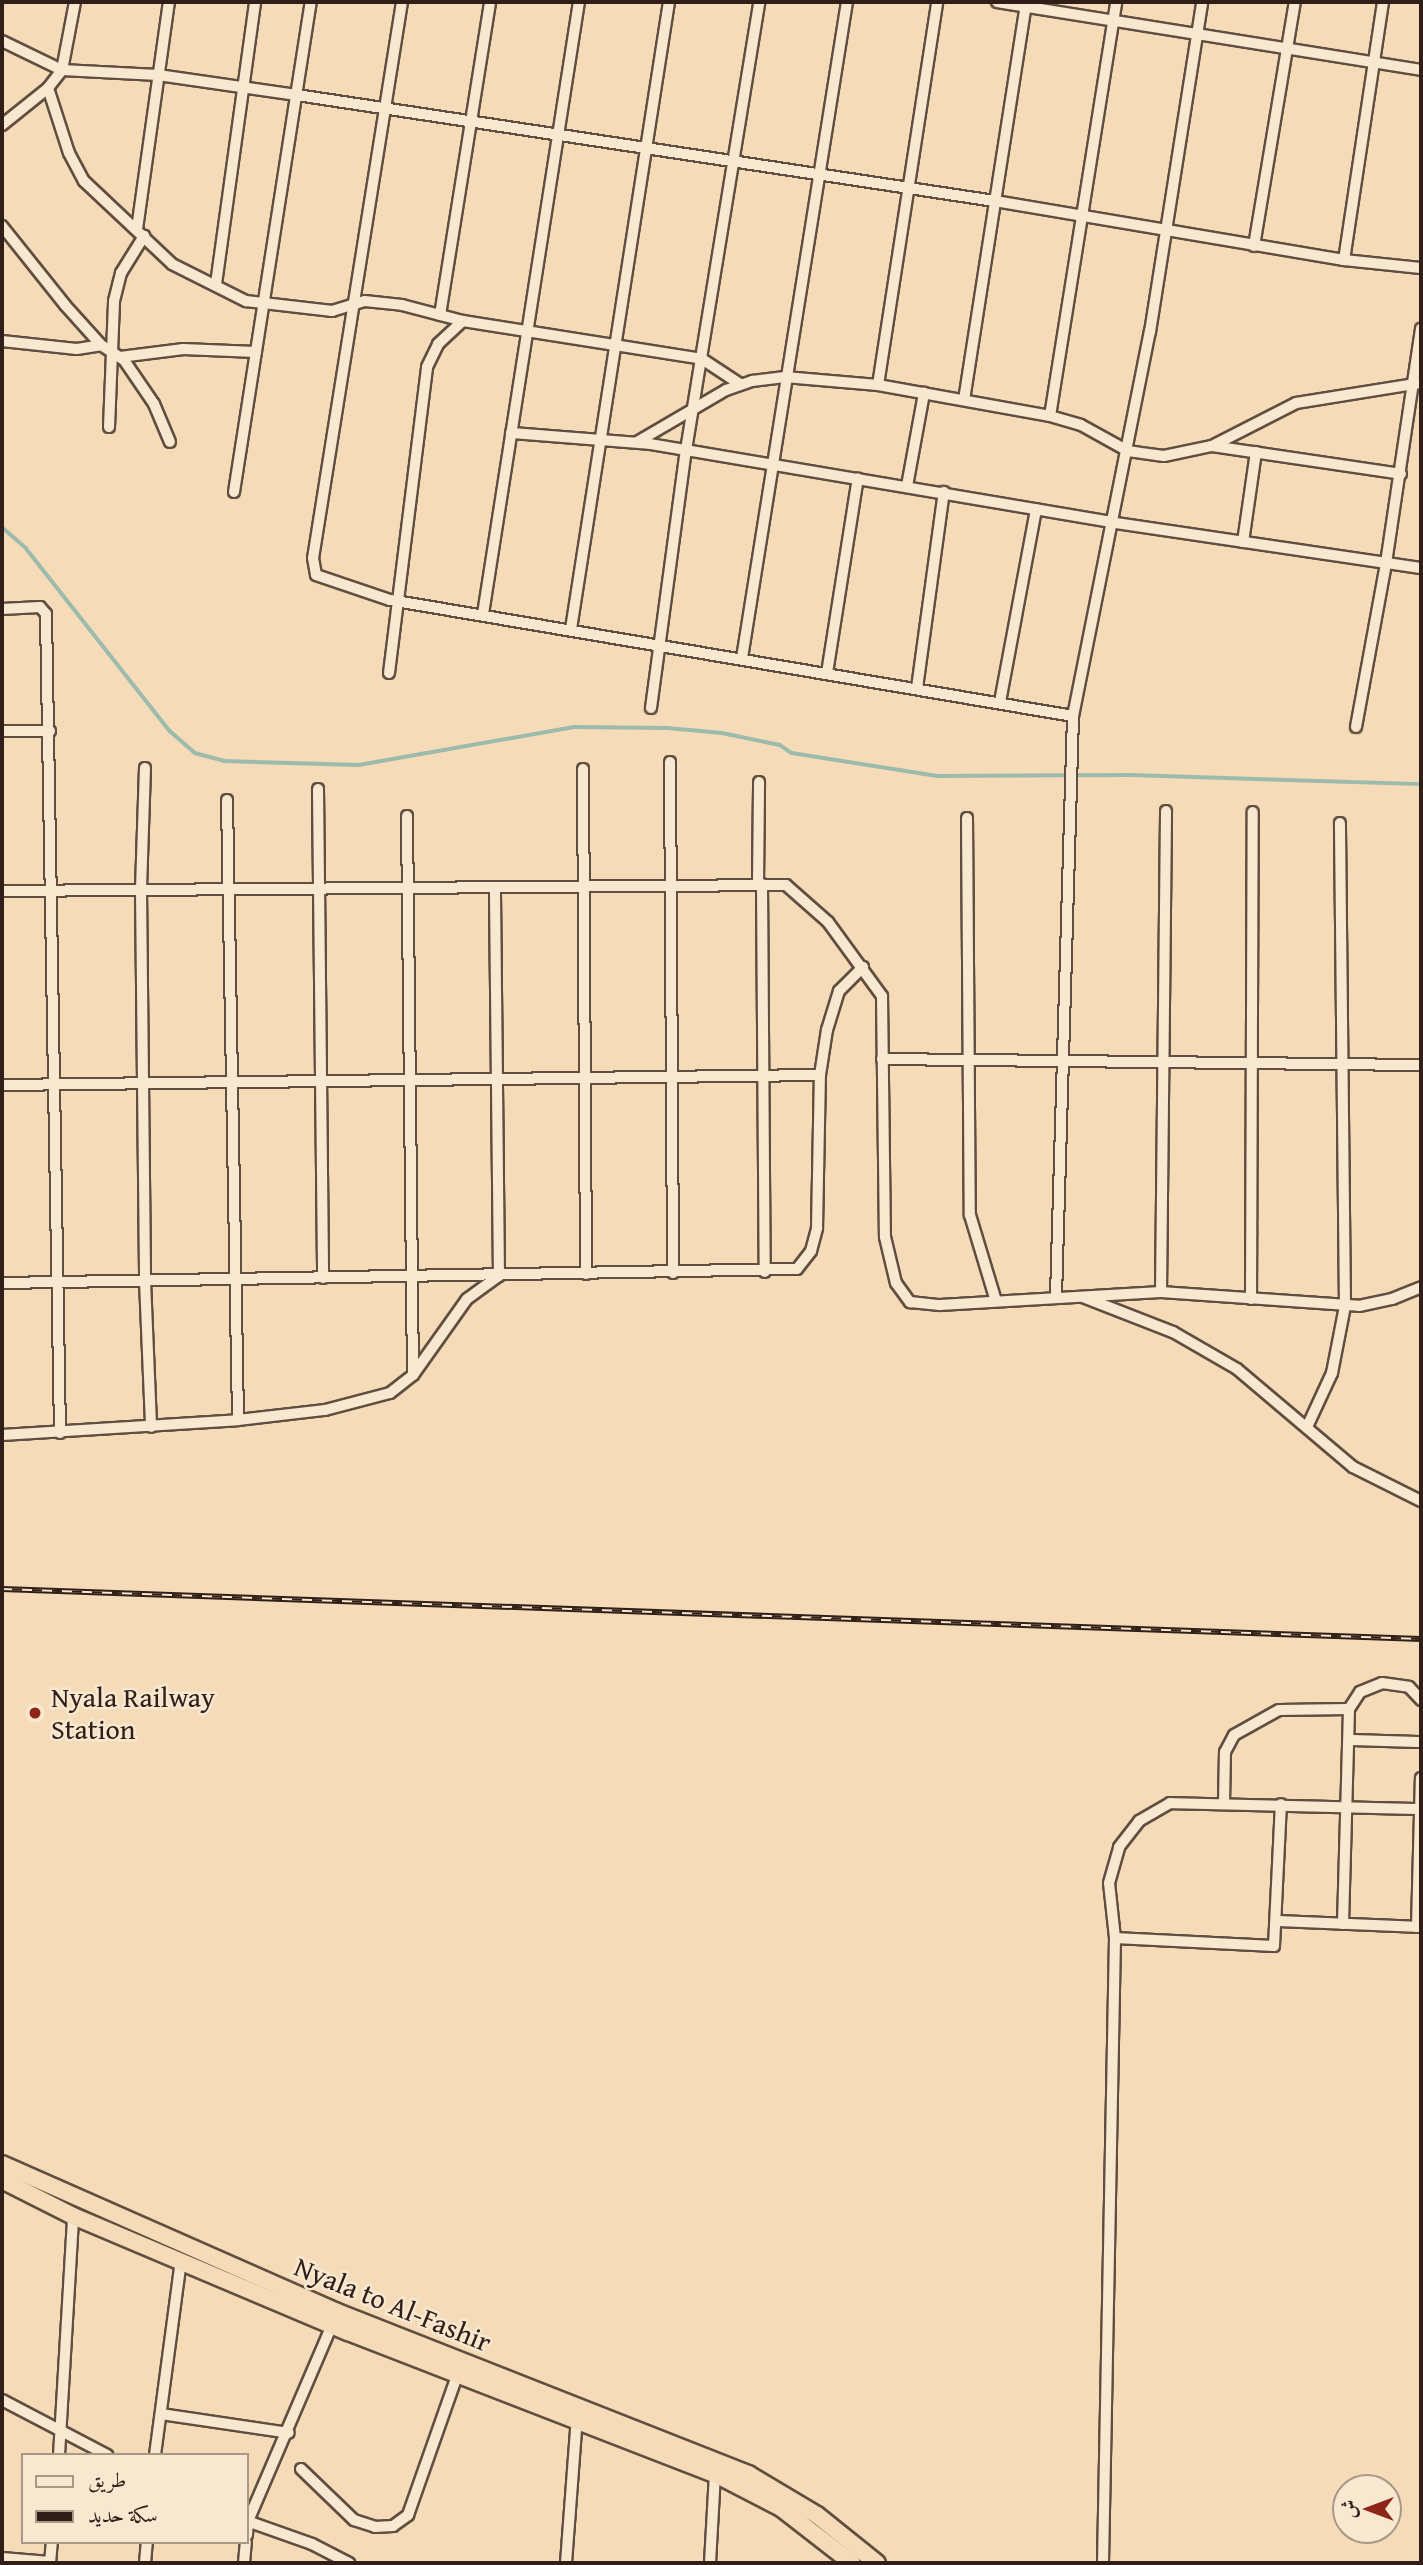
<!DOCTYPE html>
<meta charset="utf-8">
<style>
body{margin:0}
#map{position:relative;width:1423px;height:2565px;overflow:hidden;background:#f5dbb7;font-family:"Gentium Book Plus",Amiri,serif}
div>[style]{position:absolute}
.stream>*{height:3.5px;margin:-1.75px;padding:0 1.75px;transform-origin:1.75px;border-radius:1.75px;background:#9cbbac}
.roads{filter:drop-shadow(2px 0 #604e40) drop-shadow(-2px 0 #604e40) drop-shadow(0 2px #604e40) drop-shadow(0 -2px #604e40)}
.minor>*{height:10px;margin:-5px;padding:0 5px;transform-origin:5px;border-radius:5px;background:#f8e8d0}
.trunk>*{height:16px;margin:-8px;padding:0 8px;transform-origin:8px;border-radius:8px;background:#f5dbb7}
.rail>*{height:6px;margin-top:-3px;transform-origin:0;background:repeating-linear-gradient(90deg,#f8e8d0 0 10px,#2f1f18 0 20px);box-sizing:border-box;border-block:2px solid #2f1f18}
.dots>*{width:19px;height:19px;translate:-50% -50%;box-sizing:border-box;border:4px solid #f8e8d0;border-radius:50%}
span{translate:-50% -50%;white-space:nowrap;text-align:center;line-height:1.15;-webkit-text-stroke:5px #f8e8d0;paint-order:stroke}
.poi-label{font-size:28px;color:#2f1f18}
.left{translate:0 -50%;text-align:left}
.street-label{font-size:28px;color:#2f1f18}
.frame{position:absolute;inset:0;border:4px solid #2f1f18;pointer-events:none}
.legend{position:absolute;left:21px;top:2453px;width:228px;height:91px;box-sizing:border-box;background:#f8e8d0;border:2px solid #a89886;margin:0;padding:9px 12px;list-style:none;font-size:21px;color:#2f1f18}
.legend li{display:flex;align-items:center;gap:14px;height:35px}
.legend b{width:35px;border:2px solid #a89886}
.north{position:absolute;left:1332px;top:2474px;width:70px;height:70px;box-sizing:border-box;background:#f8e8d0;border:2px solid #a89886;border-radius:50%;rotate:270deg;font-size:19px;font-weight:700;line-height:28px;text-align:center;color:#2f1f18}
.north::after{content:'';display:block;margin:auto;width:24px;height:32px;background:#8f2418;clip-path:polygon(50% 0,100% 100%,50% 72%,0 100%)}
</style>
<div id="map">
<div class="stream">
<i style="left:2px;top:527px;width:32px;rotate:41deg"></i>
<i style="left:26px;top:548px;width:233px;rotate:51.8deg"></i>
<i style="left:170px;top:731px;width:33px;rotate:41deg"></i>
<i style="left:195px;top:753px;width:30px;rotate:15deg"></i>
<i style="left:224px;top:761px;width:135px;rotate:1.7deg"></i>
<i style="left:359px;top:765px;width:218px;rotate:-10deg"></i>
<i style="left:574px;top:727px;width:94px;rotate:0.6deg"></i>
<i style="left:668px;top:728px;width:54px;rotate:5.3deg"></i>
<i style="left:722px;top:733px;width:59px;rotate:11.7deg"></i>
<i style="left:780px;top:745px;width:14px;rotate:34deg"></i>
<i style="left:792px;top:753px;width:147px;rotate:9deg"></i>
<i style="left:937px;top:776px;width:194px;rotate:-0.3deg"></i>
<i style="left:1131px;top:775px;width:290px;rotate:1.8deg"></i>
</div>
<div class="roads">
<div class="minor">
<i style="left:402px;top:2px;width:563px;rotate:99.09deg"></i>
<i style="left:313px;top:558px;width:17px;rotate:80deg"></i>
<i style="left:316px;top:575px;width:78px;rotate:18.7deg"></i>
<i style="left:390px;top:600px;width:693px;rotate:9.64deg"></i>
<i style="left:997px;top:2px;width:429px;rotate:9.1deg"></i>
<i style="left:2px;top:41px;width:67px;rotate:25.8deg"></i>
<i style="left:62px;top:70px;width:96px;rotate:3deg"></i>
<i style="left:158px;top:75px;width:140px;rotate:8.2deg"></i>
<i style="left:297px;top:95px;width:706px;rotate:8.64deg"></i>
<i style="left:995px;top:201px;width:354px;rotate:9.6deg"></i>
<i style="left:1344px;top:260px;width:77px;rotate:5.9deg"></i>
<i style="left:48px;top:88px;width:68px;rotate:72.1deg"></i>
<i style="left:69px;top:153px;width:32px;rotate:62deg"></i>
<i style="left:84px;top:181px;width:121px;rotate:43.3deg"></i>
<i style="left:172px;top:264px;width:83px;rotate:26.6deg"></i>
<i style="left:246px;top:301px;width:87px;rotate:6.6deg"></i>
<i style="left:332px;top:311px;width:34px;rotate:-17deg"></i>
<i style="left:365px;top:301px;width:37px;rotate:6deg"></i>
<i style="left:402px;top:305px;width:63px;rotate:14.7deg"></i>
<i style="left:463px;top:321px;width:242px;rotate:9deg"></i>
<i style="left:702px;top:359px;width:45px;rotate:33.3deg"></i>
<i style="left:2px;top:125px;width:59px;rotate:-38.8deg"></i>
<i style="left:48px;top:88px;width:23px;rotate:-52deg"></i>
<i style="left:62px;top:70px;width:69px;rotate:-79.2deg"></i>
<i style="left:2px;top:226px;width:101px;rotate:51.4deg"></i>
<i style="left:65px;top:305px;width:54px;rotate:48deg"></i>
<i style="left:101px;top:345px;width:27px;rotate:33deg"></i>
<i style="left:124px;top:360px;width:53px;rotate:55.7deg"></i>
<i style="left:154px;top:404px;width:41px;rotate:67.2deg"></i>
<i style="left:137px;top:229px;width:229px;rotate:-82deg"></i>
<i style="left:1254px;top:246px;width:247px;rotate:-80.5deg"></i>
<i style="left:1344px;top:260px;width:261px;rotate:-81.4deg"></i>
<i style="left:216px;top:284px;width:285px;rotate:-82.1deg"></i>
<i style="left:440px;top:315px;width:317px;rotate:-80.9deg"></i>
<i style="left:2px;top:341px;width:75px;rotate:6.1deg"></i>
<i style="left:77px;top:349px;width:24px;rotate:-9deg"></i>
<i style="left:120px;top:357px;width:64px;rotate:-7.2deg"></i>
<i style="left:183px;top:349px;width:73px;rotate:2.4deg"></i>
<i style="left:878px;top:385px;width:388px;rotate:-81.2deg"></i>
<i style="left:964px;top:400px;width:402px;rotate:-81.1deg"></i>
<i style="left:1050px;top:416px;width:419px;rotate:-80.9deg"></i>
<i style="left:109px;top:427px;width:126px;rotate:-87.7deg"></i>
<i style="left:114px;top:301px;width:29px;rotate:-76deg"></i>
<i style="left:121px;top:273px;width:44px;rotate:-58.1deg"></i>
<i style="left:511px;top:433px;width:139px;rotate:4.5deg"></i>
<i style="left:650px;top:444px;width:466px;rotate:9.6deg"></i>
<i style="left:1109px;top:522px;width:315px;rotate:8.4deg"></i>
<i style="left:637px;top:442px;width:103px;rotate:-30.3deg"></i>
<i style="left:726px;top:390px;width:28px;rotate:-19deg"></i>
<i style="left:752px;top:381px;width:33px;rotate:-7deg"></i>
<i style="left:785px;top:377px;width:93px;rotate:4.9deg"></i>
<i style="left:878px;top:385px;width:175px;rotate:10.2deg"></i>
<i style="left:1050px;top:416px;width:32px;rotate:16deg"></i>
<i style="left:1081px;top:425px;width:54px;rotate:29deg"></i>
<i style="left:1128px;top:451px;width:36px;rotate:8deg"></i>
<i style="left:1164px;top:456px;width:49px;rotate:-11.8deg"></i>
<i style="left:1212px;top:446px;width:94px;rotate:-27.1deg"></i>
<i style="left:1296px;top:403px;width:127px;rotate:-9.1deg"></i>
<i style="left:1212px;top:446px;width:191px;rotate:8.4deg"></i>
<i style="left:907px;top:486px;width:95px;rotate:-79.6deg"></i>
<i style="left:234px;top:492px;width:496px;rotate:-81.1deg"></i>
<i style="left:1243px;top:542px;width:91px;rotate:-81.8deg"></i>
<i style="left:2px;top:609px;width:38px;rotate:-3deg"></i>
<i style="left:40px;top:607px;width:9px;rotate:49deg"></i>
<i style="left:46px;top:614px;width:819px;rotate:89.02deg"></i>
<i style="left:483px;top:614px;width:619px;rotate:-81.09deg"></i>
<i style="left:571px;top:629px;width:635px;rotate:-81.12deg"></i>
<i style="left:742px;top:658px;width:664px;rotate:-80.91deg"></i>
<i style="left:389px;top:673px;width:308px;rotate:-82.9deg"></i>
<i style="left:427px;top:367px;width:25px;rotate:-64deg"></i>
<i style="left:438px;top:344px;width:34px;rotate:-43deg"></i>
<i style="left:827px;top:673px;width:197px;rotate:-81deg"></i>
<i style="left:917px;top:688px;width:198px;rotate:-82.2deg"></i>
<i style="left:1000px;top:702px;width:196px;rotate:-79.4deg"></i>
<i style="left:651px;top:708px;width:260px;rotate:-82.3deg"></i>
<i style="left:686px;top:450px;width:454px;rotate:-80.7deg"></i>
<i style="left:1356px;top:727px;width:167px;rotate:-79.6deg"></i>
<i style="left:1386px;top:563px;width:237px;rotate:-81.5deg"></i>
<i style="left:2px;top:731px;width:48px"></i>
<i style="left:670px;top:762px;width:511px;rotate:89.66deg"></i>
<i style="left:145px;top:768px;width:122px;rotate:91.9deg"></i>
<i style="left:141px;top:890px;width:391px;rotate:89.4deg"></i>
<i style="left:145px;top:1281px;width:146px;rotate:87.6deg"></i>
<i style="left:583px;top:769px;width:505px;rotate:89.66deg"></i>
<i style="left:318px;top:789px;width:489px;rotate:89.4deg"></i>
<i style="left:227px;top:800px;width:620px;rotate:88.98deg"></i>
<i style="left:407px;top:816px;width:559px;rotate:89.39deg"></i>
<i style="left:967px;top:818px;width:397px;rotate:89.6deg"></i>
<i style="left:970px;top:1215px;width:90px;rotate:73.2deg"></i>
<i style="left:758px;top:884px;width:102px;rotate:-89.4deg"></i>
<i style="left:762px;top:884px;width:388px;rotate:89.6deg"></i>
<i style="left:2px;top:891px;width:784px;rotate:-0.44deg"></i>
<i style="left:786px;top:885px;width:56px;rotate:41.4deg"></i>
<i style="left:828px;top:922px;width:92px;rotate:53.9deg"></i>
<i style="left:882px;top:996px;width:241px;rotate:89.3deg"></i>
<i style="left:885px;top:1237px;width:47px;rotate:76.6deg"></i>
<i style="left:896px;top:1283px;width:24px;rotate:54deg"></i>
<i style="left:910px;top:1302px;width:30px;rotate:6deg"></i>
<i style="left:940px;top:1305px;width:221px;rotate:-3.4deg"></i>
<i style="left:1161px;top:1292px;width:198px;rotate:4deg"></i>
<i style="left:1359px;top:1306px;width:34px;rotate:-12deg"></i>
<i style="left:1392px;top:1299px;width:31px;rotate:-22deg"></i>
<i style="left:882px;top:1059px;width:539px;rotate:0.64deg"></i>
<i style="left:2px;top:1085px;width:818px;rotate:-0.7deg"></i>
<i style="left:2px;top:1283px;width:795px;rotate:-1.01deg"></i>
<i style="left:797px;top:1269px;width:23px;rotate:-52deg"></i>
<i style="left:811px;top:1251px;width:24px;rotate:-75deg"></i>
<i style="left:817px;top:1228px;width:153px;rotate:-88.9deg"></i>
<i style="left:820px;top:1075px;width:46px;rotate:-81.2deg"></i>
<i style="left:827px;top:1030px;width:41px;rotate:-72.9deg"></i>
<i style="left:839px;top:991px;width:34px;rotate:-45deg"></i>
<i style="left:1161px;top:1292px;width:481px;rotate:-89.4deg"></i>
<i style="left:1056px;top:1296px;width:580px;rotate:-88.32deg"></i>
<i style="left:1073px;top:716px;width:392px;rotate:-78.7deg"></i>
<i style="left:1150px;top:332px;width:334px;rotate:-81deg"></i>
<i style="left:1083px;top:1297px;width:97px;rotate:21.3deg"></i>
<i style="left:1173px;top:1332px;width:74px;rotate:30deg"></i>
<i style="left:1237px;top:1369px;width:152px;rotate:40.2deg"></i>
<i style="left:1353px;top:1467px;width:76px;rotate:26.6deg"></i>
<i style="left:1251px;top:1299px;width:487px;rotate:-89.8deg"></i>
<i style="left:1307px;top:1427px;width:60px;rotate:-65.2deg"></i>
<i style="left:1332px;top:1373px;width:68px;rotate:-79deg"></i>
<i style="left:1345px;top:1306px;width:483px;rotate:-90.6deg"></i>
<i style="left:2px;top:1435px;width:236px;rotate:-3.6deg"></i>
<i style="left:238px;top:1420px;width:88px;rotate:-6.6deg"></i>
<i style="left:325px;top:1410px;width:67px;rotate:-14.7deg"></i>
<i style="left:390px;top:1393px;width:29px;rotate:-38deg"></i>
<i style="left:413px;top:1375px;width:93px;rotate:-54.6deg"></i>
<i style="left:467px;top:1299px;width:39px;rotate:-36deg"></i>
<i style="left:499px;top:1276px;width:389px;rotate:-90.6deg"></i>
<i style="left:1349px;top:1740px;width:72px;rotate:1.6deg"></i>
<i style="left:1224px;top:1803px;width:51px;rotate:-88.9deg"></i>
<i style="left:1225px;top:1752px;width:19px;rotate:-62deg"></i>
<i style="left:1234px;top:1735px;width:51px;rotate:-29.1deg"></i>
<i style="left:1279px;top:1710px;width:70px;rotate:-0.8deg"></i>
<i style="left:1278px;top:1921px;width:143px;rotate:2.4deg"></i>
<i style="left:1343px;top:1924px;width:215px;rotate:-88.4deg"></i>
<i style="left:1349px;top:1709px;width:20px;rotate:-57deg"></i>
<i style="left:1360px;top:1692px;width:24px;rotate:-22deg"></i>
<i style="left:1382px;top:1683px;width:27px;rotate:8deg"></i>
<i style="left:1409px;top:1687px;width:18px;rotate:47deg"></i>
<i style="left:1417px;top:1927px;width:149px;rotate:-88.5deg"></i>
<i style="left:1115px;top:1938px;width:159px;rotate:2.9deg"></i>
<i style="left:1274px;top:1946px;width:142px;rotate:-87.2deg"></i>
<i style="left:2px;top:2400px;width:119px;rotate:27.6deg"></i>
<i style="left:161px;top:2414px;width:129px;rotate:8.4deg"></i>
<i style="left:59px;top:2455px;width:239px;rotate:-86.6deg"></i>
<i style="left:155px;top:2455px;width:196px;rotate:-82.4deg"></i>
<i style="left:301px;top:2469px;width:74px;rotate:43.9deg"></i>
<i style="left:354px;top:2520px;width:22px;rotate:18deg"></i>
<i style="left:375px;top:2527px;width:18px;rotate:-3deg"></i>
<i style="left:393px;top:2526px;width:19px;rotate:-36deg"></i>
<i style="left:408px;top:2515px;width:154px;rotate:-70.6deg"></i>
<i style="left:247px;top:2521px;width:69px;rotate:19.5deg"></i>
<i style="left:312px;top:2544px;width:42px;rotate:27.2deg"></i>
<i style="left:247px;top:2535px;width:14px;rotate:-86deg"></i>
<i style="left:248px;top:2521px;width:215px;rotate:-66.8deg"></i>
<i style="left:2px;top:2558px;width:48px;rotate:4.8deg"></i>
<i style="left:50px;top:2563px;width:21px;rotate:-85deg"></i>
<i style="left:145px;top:2563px;width:21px;rotate:-85deg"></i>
<i style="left:244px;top:2563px;width:21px;rotate:-85deg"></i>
<i style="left:566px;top:2563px;width:146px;rotate:-85.7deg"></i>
<i style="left:710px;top:2563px;width:89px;rotate:-86.8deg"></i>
<i style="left:1103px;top:2563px;width:625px;rotate:-88.9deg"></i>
<i style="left:1115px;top:1938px;width:55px;rotate:-96.2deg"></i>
<i style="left:1109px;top:1883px;width:37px;rotate:-74deg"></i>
<i style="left:1119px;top:1847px;width:33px;rotate:-52deg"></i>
<i style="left:1139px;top:1821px;width:36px;rotate:-30deg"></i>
<i style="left:1170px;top:1803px;width:251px;rotate:1.4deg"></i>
</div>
<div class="trunk">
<i style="left:2px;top:2164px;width:366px;rotate:23.8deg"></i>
<i style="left:337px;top:2312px;width:442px;rotate:21.5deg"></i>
<i style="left:748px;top:2474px;width:80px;rotate:30.7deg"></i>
<i style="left:817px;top:2515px;width:77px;rotate:38.7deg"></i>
<i style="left:2px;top:2180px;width:80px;rotate:26.9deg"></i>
<i style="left:73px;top:2216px;width:298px;rotate:22.9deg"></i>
<i style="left:348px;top:2332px;width:394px;rotate:21.2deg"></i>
<i style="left:715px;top:2474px;width:74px;rotate:27.3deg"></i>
<i style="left:781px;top:2508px;width:90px;rotate:37.8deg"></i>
</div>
</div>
<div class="rail">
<i style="left:2px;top:1589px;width:1420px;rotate:2.02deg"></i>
</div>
<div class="dots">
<i style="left:35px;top:1713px;background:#8f2418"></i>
</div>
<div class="poi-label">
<span class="left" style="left:51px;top:1713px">Nyala Railway<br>Station</span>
</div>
<div class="street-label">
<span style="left:393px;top:2304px;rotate:22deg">Nyala to Al-Fashir</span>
</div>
<div class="frame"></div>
<ul class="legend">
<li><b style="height:9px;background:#f8e8d0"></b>طريق</li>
<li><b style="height:9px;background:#2f1f18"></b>سكة حديد</li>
</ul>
<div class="north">ش</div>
</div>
